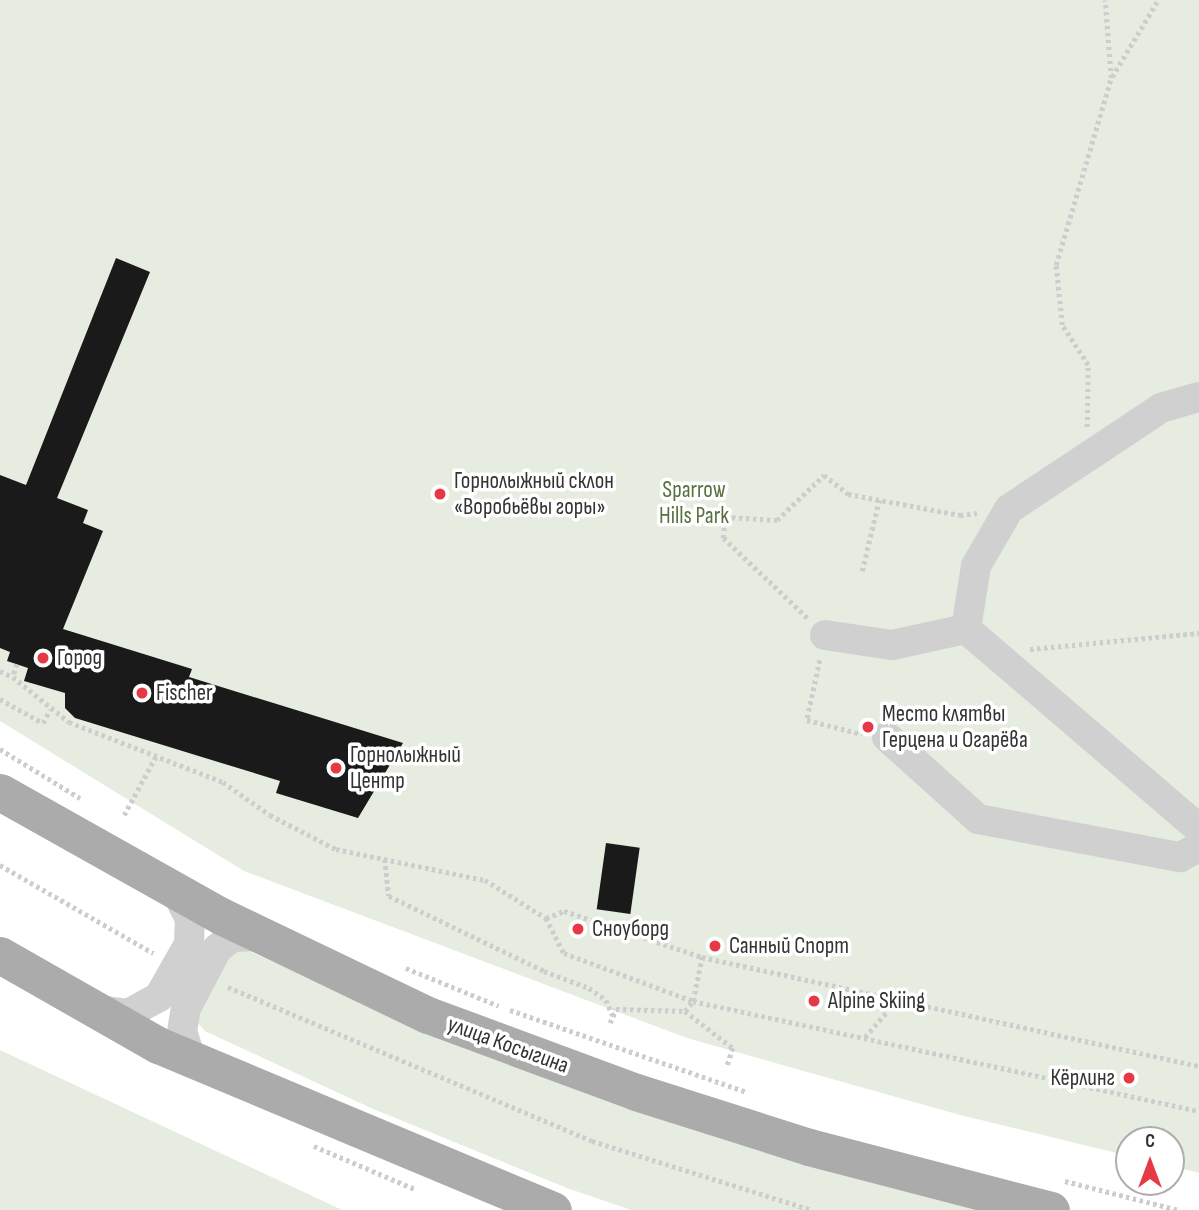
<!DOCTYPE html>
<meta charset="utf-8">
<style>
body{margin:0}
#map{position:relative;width:1199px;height:1210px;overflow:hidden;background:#fff;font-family:"Sofia Sans Condensed",sans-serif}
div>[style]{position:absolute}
.green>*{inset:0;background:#e6ecdf}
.building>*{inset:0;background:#1a1a1a;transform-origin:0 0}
.path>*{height:4.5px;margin-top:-2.25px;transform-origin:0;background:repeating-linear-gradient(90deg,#cdcdcd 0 3.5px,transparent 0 7px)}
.minor>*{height:30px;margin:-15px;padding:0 15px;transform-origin:15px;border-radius:15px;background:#d0d0d0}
.major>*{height:37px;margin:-18.5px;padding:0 18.5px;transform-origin:18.5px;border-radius:18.5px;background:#ababab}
.dots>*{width:19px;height:19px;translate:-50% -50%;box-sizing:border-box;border:4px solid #fff;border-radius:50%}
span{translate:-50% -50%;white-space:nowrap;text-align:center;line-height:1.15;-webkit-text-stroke:7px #fff;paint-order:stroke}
.poi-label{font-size:23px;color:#333}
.left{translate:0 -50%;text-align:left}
.right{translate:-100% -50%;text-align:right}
.park-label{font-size:23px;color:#56703f}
.street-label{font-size:23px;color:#333}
.north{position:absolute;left:1115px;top:1126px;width:70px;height:70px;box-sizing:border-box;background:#fff;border:2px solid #adadad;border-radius:50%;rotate:0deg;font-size:19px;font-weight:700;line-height:28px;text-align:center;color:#333}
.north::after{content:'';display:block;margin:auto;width:24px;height:32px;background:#e63946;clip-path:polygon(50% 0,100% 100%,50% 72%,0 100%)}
</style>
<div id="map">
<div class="green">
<i style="clip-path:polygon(0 0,1199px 0,1199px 1173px,1171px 1166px,1171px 1140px,1129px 1140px,1129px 1156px,960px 1115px,687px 1038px,602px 1006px,244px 871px,0 721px)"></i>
<i style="clip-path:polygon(229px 942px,405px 1022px,986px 1210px,631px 1210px,567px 1188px,371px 1108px,205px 1031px,198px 1023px,197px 1007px)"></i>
<i style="clip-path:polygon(0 1050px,342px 1210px,0 1210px)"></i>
</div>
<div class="building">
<i style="clip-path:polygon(116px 258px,150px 272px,57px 498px,88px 510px,83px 523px,103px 531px,63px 629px,192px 669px,189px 677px,403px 743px,358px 818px,276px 793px,280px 781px,75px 718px,65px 708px,65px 693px,24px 681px,28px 668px,7px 661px,10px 652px,0 648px,0 475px,26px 485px)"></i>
<i style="left:606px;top:843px;width:34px;height:67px;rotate:8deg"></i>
</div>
<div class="path">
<i style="left:1112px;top:77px;width:90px;rotate:-59.1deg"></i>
<i style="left:1087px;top:427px;width:62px;rotate:-89.1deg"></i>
<i style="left:1088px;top:365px;width:48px;rotate:-123deg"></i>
<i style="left:1062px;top:325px;width:60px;rotate:-95.7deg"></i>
<i style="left:1056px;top:265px;width:195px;rotate:-73.6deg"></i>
<i style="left:1111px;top:78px;width:78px;rotate:-94.4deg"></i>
<i style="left:862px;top:571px;width:73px;rotate:-76.5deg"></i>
<i style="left:807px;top:618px;width:116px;rotate:-136.4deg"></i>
<i style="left:723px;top:538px;width:21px;rotate:-85deg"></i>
<i style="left:725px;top:517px;width:52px;rotate:3.3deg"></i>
<i style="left:777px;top:520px;width:65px;rotate:-43.8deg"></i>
<i style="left:824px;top:475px;width:31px;rotate:38deg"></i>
<i style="left:848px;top:494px;width:114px;rotate:10.6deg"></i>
<i style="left:960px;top:515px;width:17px;rotate:-7deg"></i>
<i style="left:1030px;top:649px;width:170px;rotate:-5.4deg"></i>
<i style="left:820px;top:660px;width:61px;rotate:102.2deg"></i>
<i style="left:807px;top:720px;width:57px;rotate:14.3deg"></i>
<i style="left:17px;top:664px;width:14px;rotate:107deg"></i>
<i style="left:13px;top:677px;width:72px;rotate:38.8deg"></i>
<i style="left:69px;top:722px;width:165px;rotate:21.3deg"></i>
<i style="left:223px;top:782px;width:57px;rotate:35.1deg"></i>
<i style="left:270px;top:815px;width:74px;rotate:27.3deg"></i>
<i style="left:336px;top:849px;width:152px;rotate:11.8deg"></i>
<i style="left:485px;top:880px;width:72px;rotate:31.9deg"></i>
<i style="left:546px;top:918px;width:19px;rotate:-21deg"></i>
<i style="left:564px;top:911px;width:145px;rotate:18.4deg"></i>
<i style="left:702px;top:957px;width:509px;rotate:12.37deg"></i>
<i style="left:0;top:671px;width:14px;rotate:25deg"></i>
<i style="left:0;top:699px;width:49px;rotate:29.2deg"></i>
<i style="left:43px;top:723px;width:15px;rotate:-62deg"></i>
<i style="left:0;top:749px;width:94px;rotate:31.5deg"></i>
<i style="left:124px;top:815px;width:67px;rotate:-61.5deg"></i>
<i style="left:385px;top:859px;width:37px;rotate:84deg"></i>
<i style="left:389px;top:896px;width:172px;rotate:25.8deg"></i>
<i style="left:544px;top:971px;width:48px;rotate:20.7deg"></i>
<i style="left:589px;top:988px;width:21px;rotate:35deg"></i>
<i style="left:606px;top:1000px;width:17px;rotate:66deg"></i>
<i style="left:0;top:865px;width:177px;rotate:29.9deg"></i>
<i style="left:546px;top:918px;width:39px;rotate:63deg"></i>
<i style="left:564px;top:953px;width:138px;rotate:20.4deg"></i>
<i style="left:693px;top:1001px;width:518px;rotate:12.26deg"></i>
<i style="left:406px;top:968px;width:100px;rotate:22.2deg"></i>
<i style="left:228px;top:987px;width:395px;rotate:22.9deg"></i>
<i style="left:592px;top:1141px;width:231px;rotate:17.4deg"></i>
<i style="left:510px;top:1010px;width:251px;rotate:19.1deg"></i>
<i style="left:685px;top:1011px;width:13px;rotate:-51deg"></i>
<i style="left:693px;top:1001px;width:45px;rotate:-78.4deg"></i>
<i style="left:610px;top:1023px;width:15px;rotate:-67deg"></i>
<i style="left:616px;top:1009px;width:69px;rotate:1.7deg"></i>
<i style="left:685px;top:1011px;width:61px;rotate:37.6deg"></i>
<i style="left:733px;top:1048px;width:19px;rotate:108deg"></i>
<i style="left:865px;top:1037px;width:49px;rotate:-49.1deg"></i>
<i style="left:314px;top:1146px;width:110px;rotate:23.1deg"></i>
<i style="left:1065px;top:1181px;width:118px;rotate:14.3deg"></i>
</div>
<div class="minor">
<i style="left:1199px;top:397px;width:40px;rotate:164deg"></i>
<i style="left:1161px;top:408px;width:182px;rotate:146.4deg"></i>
<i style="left:1009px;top:509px;width:66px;rotate:120.1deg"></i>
<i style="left:976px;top:566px;width:64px;rotate:99deg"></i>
<i style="left:966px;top:629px;width:307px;rotate:40.6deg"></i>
<i style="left:825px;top:635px;width:68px;rotate:8.5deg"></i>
<i style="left:892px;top:645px;width:76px;rotate:-12.2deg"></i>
<i style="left:887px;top:737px;width:122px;rotate:42deg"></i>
<i style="left:978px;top:819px;width:206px;rotate:10.7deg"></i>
<i style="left:1180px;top:857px;width:21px;rotate:-28deg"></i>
<i style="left:97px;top:1010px;width:31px;rotate:7deg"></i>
<i style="left:128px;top:1014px;width:35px;rotate:-29deg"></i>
<i style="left:159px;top:997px;width:61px;rotate:-60.5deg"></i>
<i style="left:189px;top:944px;width:25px;rotate:-88deg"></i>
<i style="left:190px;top:919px;width:31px;rotate:-117deg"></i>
<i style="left:191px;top:1059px;width:28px;rotate:-108deg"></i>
<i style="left:182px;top:1032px;width:24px;rotate:-81deg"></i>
<i style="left:186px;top:1008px;width:67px;rotate:-62.3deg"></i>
<i style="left:217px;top:949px;width:19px;rotate:-39deg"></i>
<i style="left:232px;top:937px;width:31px;rotate:-2deg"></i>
</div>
<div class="major">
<i style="left:0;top:792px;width:253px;rotate:29.3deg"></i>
<i style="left:221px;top:916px;width:229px;rotate:25.6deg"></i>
<i style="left:428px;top:1015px;width:222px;rotate:20.3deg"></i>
<i style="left:636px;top:1092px;width:182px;rotate:17.6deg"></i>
<i style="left:809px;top:1147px;width:250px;rotate:14.6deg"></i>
<i style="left:0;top:955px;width:182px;rotate:29.7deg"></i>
<i style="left:158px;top:1045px;width:428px;rotate:22.7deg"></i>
</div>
<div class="dots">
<i style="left:440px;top:494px;background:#e63946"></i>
<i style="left:43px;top:658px;background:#e63946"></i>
<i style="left:142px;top:693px;background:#e63946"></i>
<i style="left:868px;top:727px;background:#e63946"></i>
<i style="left:336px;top:768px;background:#e63946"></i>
<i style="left:578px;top:929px;background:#e63946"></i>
<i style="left:715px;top:946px;background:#e63946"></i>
<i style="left:814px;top:1001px;background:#e63946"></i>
<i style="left:1129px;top:1078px;background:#e63946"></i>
</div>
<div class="poi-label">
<span class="left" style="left:454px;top:494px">Горнолыжный склон<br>«Воробьёвы горы»</span>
<span class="left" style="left:57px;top:658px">Город</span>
<span class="left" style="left:156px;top:693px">Fischer</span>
<span class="left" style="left:882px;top:727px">Место клятвы<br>Герцена и Огарёва</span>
<span class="left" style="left:350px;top:768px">Горнолыжный<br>Центр</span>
<span class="left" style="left:592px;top:929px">Сноуборд</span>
<span class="left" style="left:729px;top:946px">Санный Спорт</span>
<span class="left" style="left:828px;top:1001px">Alpine Skiing</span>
<span class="right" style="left:1115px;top:1078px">Кёрлинг</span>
</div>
<div class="park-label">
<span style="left:694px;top:503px">Sparrow<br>Hills Park</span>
</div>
<div class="street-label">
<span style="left:508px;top:1045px;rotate:20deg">улица Косыгина</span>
</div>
<div class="north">С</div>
</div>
